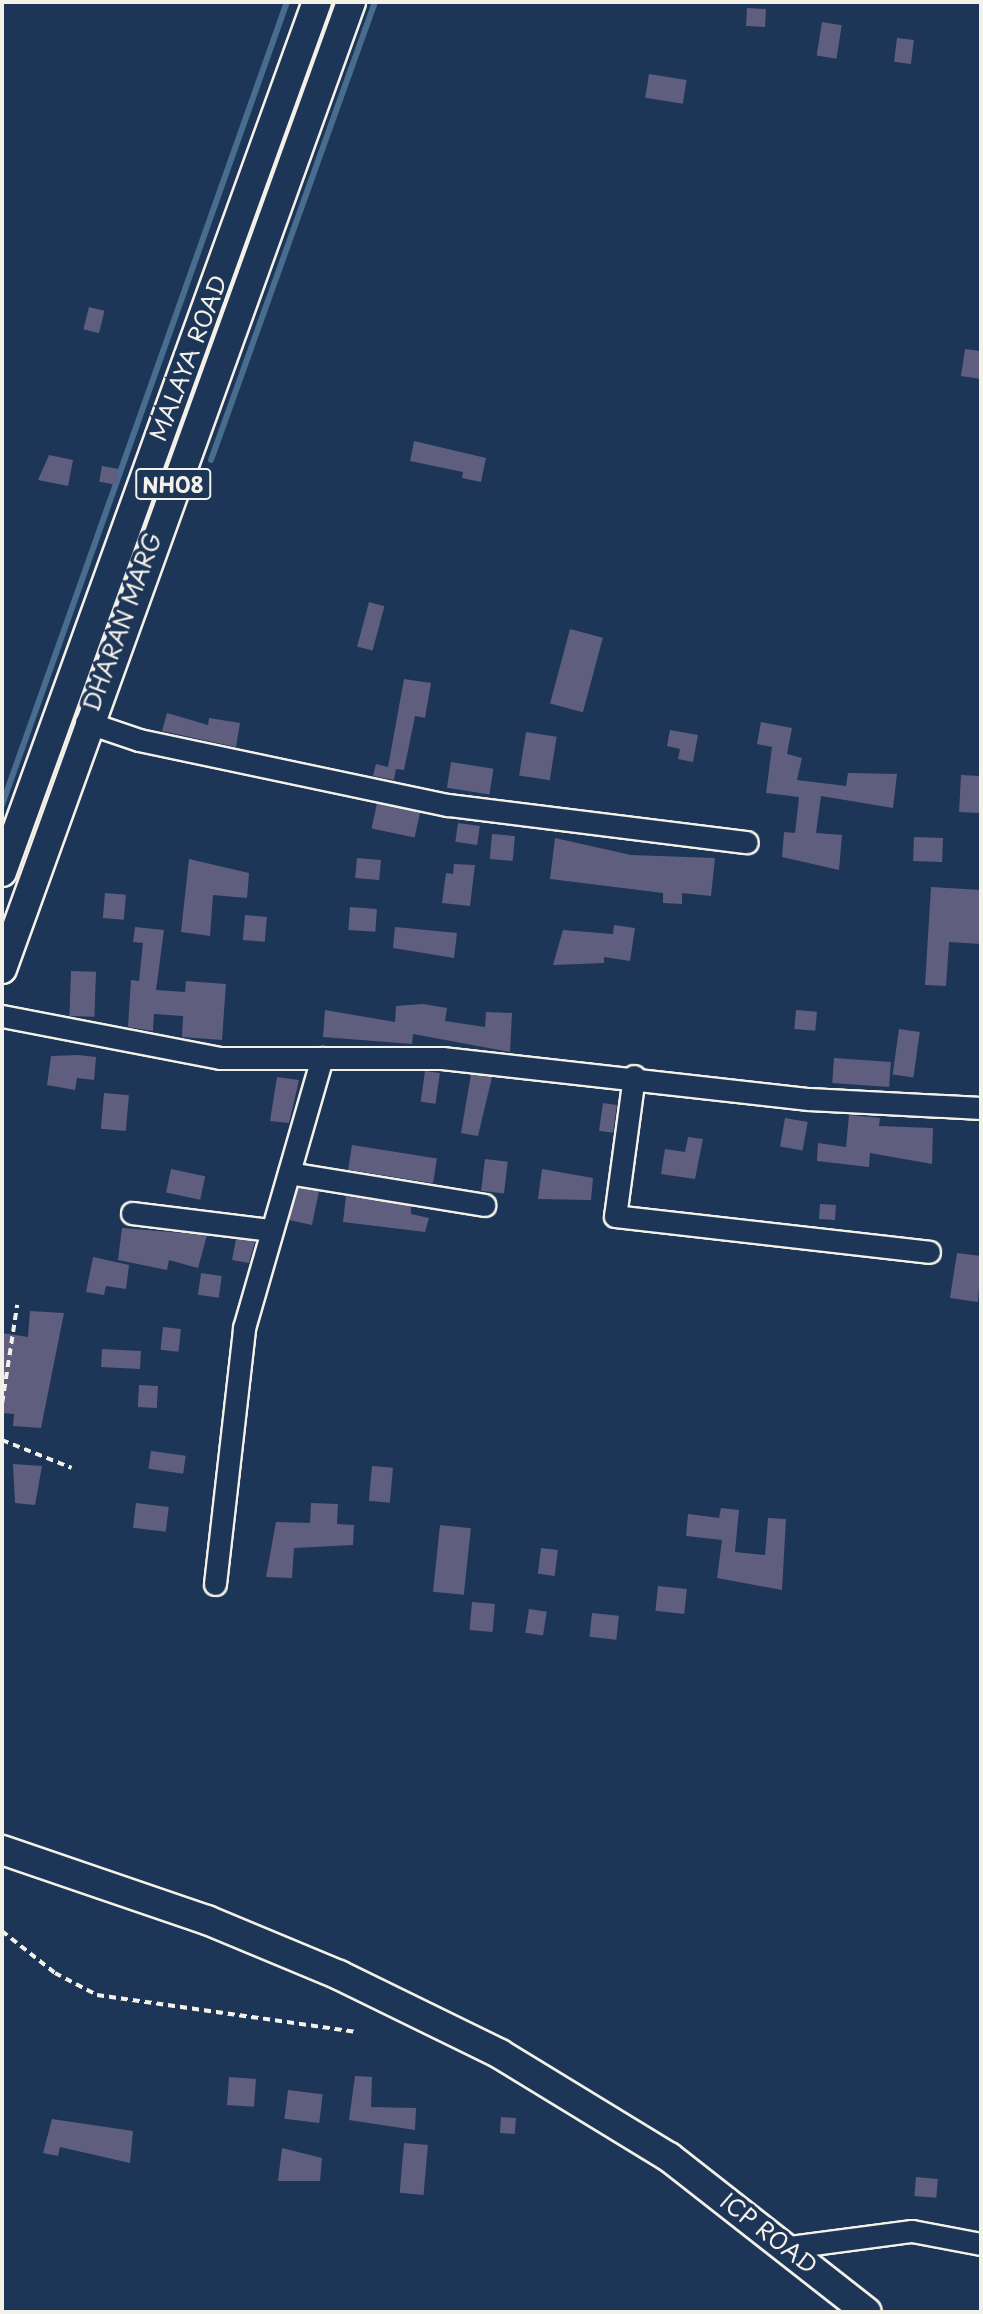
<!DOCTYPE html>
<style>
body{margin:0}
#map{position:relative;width:983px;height:2314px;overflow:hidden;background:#1d3557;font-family:"Playpen Sans",sans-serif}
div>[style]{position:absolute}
.stream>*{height:6px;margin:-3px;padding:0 3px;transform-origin:3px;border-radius:3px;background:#486d8f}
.building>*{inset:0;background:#605e7f;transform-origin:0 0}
.path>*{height:3.5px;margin-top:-1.75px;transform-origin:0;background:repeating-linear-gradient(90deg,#f4f1e8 0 7px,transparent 0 12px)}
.roads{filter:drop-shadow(2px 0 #f4f1e8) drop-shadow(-2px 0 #f4f1e8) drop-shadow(0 2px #f4f1e8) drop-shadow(0 -2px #f4f1e8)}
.minor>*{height:21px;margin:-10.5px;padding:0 10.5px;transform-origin:10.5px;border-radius:10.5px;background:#1d3557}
.major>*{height:28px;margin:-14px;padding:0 14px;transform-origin:14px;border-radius:14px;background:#1d3557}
span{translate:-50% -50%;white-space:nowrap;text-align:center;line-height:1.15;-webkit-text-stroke:7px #1d3557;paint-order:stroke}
.shield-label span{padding:2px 5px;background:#1d3557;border:2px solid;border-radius:5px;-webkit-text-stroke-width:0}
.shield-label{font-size:21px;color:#f4f1e8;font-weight:700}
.street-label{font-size:23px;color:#f4f1e8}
.frame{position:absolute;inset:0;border:4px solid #f4f1e8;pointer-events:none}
</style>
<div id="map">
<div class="stream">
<i style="left:211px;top:460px;width:486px;rotate:-70.3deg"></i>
<i style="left:2px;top:805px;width:852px;rotate:-70.46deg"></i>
</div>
<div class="building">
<i style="left:747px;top:8px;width:19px;height:18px;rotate:3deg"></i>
<i style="left:822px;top:22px;width:20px;height:34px;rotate:9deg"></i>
<i style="left:897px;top:38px;width:17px;height:24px;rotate:7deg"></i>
<i style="left:649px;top:74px;width:38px;height:24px;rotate:9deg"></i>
<i style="left:89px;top:307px;width:16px;height:23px;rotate:14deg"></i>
<i style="clip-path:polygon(965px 349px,981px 351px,981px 379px,961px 376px)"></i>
<i style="clip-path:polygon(414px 441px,486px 458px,481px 482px,462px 478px,463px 472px,410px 461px)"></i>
<i style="clip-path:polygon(49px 455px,73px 460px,68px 486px,38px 480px)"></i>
<i style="left:102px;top:466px;width:17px;height:16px;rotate:10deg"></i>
<i style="left:369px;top:602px;width:16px;height:46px;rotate:15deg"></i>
<i style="left:570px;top:629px;width:34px;height:77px;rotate:15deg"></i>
<i style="clip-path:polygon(404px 679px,431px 683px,425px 718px,415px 716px,404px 770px,396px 769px,394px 780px,373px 776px,376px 764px,388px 767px)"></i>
<i style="clip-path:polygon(167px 713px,208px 725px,209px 718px,240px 723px,236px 747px,162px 731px)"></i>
<i style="clip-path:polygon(761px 722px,792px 728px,787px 754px,802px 758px,797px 780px,846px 786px,848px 773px,897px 774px,893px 808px,821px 796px,816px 833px,842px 835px,839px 870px,782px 857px,784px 832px,795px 833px,799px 797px,766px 793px,772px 747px,757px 744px)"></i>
<i style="clip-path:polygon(670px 730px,698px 735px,693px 762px,678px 759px,680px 749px,667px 746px)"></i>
<i style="left:526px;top:732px;width:31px;height:44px;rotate:9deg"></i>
<i style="left:451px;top:762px;width:43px;height:26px;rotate:9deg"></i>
<i style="left:961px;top:775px;width:20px;height:37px;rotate:3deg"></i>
<i style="left:377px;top:803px;width:44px;height:26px;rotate:12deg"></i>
<i style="left:458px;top:823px;width:22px;height:19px;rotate:8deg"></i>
<i style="left:492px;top:834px;width:23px;height:25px;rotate:5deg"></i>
<i style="left:914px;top:837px;width:29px;height:24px;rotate:2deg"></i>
<i style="clip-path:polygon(555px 838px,631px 855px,715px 858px,711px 896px,682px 893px,682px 904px,663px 903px,663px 893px,550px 879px)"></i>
<i style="left:357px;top:858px;width:24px;height:20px;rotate:5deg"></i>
<i style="clip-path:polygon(189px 859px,249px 873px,247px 898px,213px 895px,210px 936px,181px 932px)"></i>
<i style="clip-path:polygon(454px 864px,475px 865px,470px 906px,442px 903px,446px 873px,453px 874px)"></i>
<i style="clip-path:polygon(931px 887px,981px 890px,981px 944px,949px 942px,946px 986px,925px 985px)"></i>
<i style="left:105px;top:893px;width:21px;height:25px;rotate:5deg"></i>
<i style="left:350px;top:907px;width:27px;height:23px;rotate:4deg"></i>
<i style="left:245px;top:915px;width:22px;height:25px;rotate:5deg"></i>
<i style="clip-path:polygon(614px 925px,635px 928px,630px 961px,604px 957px,604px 963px,553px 965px,563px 930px,613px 934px)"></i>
<i style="clip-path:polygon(135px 927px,164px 930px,156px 990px,185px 992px,186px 981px,226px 984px,222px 1040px,182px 1037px,183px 1016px,154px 1014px,153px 1031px,128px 1027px,131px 980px,139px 981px,143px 943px,133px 942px)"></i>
<i style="clip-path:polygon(395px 927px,457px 933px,454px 958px,393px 948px)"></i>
<i style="left:71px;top:971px;width:25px;height:45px;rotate:2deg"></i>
<i style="clip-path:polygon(423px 1004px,447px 1008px,445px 1021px,485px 1027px,486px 1012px,512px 1013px,510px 1052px,413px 1034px,412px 1044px,323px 1037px,325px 1010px,395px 1022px,396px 1006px)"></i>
<i style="left:796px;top:1010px;width:21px;height:19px;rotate:5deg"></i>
<i style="left:899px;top:1029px;width:21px;height:46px;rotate:8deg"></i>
<i style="clip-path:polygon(78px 1055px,96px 1057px,94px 1080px,77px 1078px,75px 1090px,47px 1085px,51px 1056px)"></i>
<i style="left:834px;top:1058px;width:57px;height:25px;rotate:4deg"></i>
<i style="left:425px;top:1071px;width:15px;height:31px;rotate:8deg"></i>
<i style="clip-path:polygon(471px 1074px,492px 1077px,478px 1136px,461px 1133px)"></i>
<i style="clip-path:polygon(277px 1077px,299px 1080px,289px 1123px,270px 1121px)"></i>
<i style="left:104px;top:1093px;width:25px;height:36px;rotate:5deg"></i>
<i style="left:603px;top:1103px;width:14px;height:28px;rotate:8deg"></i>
<i style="clip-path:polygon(849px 1115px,880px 1118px,879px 1126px,933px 1128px,932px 1164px,870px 1153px,869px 1167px,817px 1161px,818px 1143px,846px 1147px)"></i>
<i style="left:785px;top:1118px;width:23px;height:29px;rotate:10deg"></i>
<i style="clip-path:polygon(688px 1137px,703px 1139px,695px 1179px,661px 1174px,665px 1149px,685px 1152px)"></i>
<i style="left:352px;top:1145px;width:86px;height:25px;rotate:9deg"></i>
<i style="left:485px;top:1159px;width:23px;height:32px;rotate:7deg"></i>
<i style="left:171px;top:1169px;width:35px;height:24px;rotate:12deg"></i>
<i style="clip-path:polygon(542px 1169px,593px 1178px,591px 1200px,538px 1199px)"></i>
<i style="clip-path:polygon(298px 1188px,319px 1191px,312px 1225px,289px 1220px)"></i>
<i style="clip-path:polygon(346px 1196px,411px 1206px,411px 1214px,429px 1218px,425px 1232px,343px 1222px)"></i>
<i style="left:820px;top:1204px;width:16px;height:15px;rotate:4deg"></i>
<i style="clip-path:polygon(122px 1228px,207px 1235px,198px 1268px,169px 1260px,167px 1270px,118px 1260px)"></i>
<i style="clip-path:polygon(236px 1239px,255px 1241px,249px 1263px,232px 1260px)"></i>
<i style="clip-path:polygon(957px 1253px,981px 1256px,978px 1302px,950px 1298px)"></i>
<i style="clip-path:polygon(93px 1257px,129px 1265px,126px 1289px,106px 1286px,104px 1295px,86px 1292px)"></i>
<i style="left:201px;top:1273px;width:21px;height:22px;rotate:8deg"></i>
<i style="clip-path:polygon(30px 1311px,64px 1313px,41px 1428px,13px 1426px,14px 1414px,2px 1413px,2px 1333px,28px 1337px)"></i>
<i style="left:163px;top:1327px;width:18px;height:23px;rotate:6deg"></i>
<i style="left:102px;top:1349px;width:39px;height:18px;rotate:3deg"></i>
<i style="left:139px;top:1385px;width:19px;height:22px;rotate:3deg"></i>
<i style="left:151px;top:1451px;width:35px;height:18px;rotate:8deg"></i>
<i style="clip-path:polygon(13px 1464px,42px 1466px,35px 1505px,15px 1503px)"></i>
<i style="left:372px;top:1466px;width:21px;height:35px;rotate:5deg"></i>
<i style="left:136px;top:1503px;width:33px;height:25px;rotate:7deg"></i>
<i style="clip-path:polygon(311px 1503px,338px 1504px,337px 1524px,354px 1525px,353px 1545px,294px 1548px,292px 1578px,266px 1577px,276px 1522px,310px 1523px)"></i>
<i style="clip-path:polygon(721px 1508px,739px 1510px,735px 1552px,765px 1555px,768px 1518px,786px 1519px,782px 1590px,717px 1578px,722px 1540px,686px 1536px,688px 1514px,719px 1518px)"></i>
<i style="left:440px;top:1525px;width:31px;height:67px;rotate:6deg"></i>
<i style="left:541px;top:1548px;width:17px;height:26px;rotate:7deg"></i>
<i style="left:658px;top:1586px;width:29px;height:25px;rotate:6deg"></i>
<i style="left:472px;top:1602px;width:23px;height:28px;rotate:5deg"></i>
<i style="left:529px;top:1609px;width:18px;height:24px;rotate:9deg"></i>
<i style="left:592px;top:1613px;width:27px;height:24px;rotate:6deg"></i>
<i style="clip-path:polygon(355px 2076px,372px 2077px,371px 2107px,416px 2108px,415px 2130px,349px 2120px)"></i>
<i style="left:229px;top:2077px;width:27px;height:28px;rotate:4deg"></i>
<i style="left:288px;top:2090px;width:35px;height:29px;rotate:7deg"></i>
<i style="left:501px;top:2117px;width:15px;height:16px;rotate:4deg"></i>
<i style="clip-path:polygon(52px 2119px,133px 2131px,130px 2163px,60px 2147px,58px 2156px,43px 2153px)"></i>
<i style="left:404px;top:2143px;width:24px;height:50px;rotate:5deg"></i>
<i style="clip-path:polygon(282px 2148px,322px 2158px,320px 2181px,278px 2181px)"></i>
<i style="left:916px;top:2177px;width:22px;height:19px;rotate:5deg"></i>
</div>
<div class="path">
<i style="left:2px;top:1403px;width:99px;rotate:-81.3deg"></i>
<i style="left:2px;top:1440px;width:75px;rotate:21.8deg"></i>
<i style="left:2px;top:1931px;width:68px;rotate:38.4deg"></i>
<i style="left:55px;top:1973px;width:47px;rotate:27.6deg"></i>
<i style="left:97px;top:1995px;width:262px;rotate:8.1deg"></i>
</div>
<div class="roads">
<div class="minor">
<i style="left:86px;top:722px;width:56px;rotate:18.8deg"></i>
<i style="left:139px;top:740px;width:316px;rotate:11.9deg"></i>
<i style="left:448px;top:805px;width:301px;rotate:7.1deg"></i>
<i style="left:2px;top:1016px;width:222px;rotate:10.9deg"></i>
<i style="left:220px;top:1058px;width:222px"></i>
<i style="left:442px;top:1058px;width:369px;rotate:6.4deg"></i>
<i style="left:809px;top:1099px;width:172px;rotate:3deg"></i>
<i style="left:634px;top:1076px;width:141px;rotate:97.7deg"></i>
<i style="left:615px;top:1216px;width:316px;rotate:6.5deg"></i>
<i style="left:289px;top:1173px;width:198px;rotate:9.3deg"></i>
<i style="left:132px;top:1213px;width:140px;rotate:7deg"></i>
<i style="left:215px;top:1584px;width:258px;rotate:-83.5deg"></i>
<i style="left:244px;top:1328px;width:281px;rotate:-73.9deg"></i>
<i style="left:790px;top:2247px;width:123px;rotate:-7.5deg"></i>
<i style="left:912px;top:2231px;width:70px;rotate:10.7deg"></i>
</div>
<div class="major">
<i style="left:2px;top:872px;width:925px;rotate:-70.1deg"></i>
<i style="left:2px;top:969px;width:1028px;rotate:-70.15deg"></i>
<i style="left:2px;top:1850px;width:217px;rotate:18.9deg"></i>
<i style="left:207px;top:1920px;width:143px;rotate:22.6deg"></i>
<i style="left:339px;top:1975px;width:179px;rotate:26.1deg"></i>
<i style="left:500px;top:2054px;width:198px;rotate:31.4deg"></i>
<i style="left:669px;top:2157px;width:251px;rotate:38.1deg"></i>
</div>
</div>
<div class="shield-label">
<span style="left:173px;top:484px">NH08</span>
</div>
<div class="street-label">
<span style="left:188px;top:358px;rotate:-69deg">MALAYA ROAD</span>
<span style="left:122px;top:622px;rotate:-70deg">DHARAN MARG</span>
<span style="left:769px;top:2233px;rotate:38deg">ICP ROAD</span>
</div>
<div class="frame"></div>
</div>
